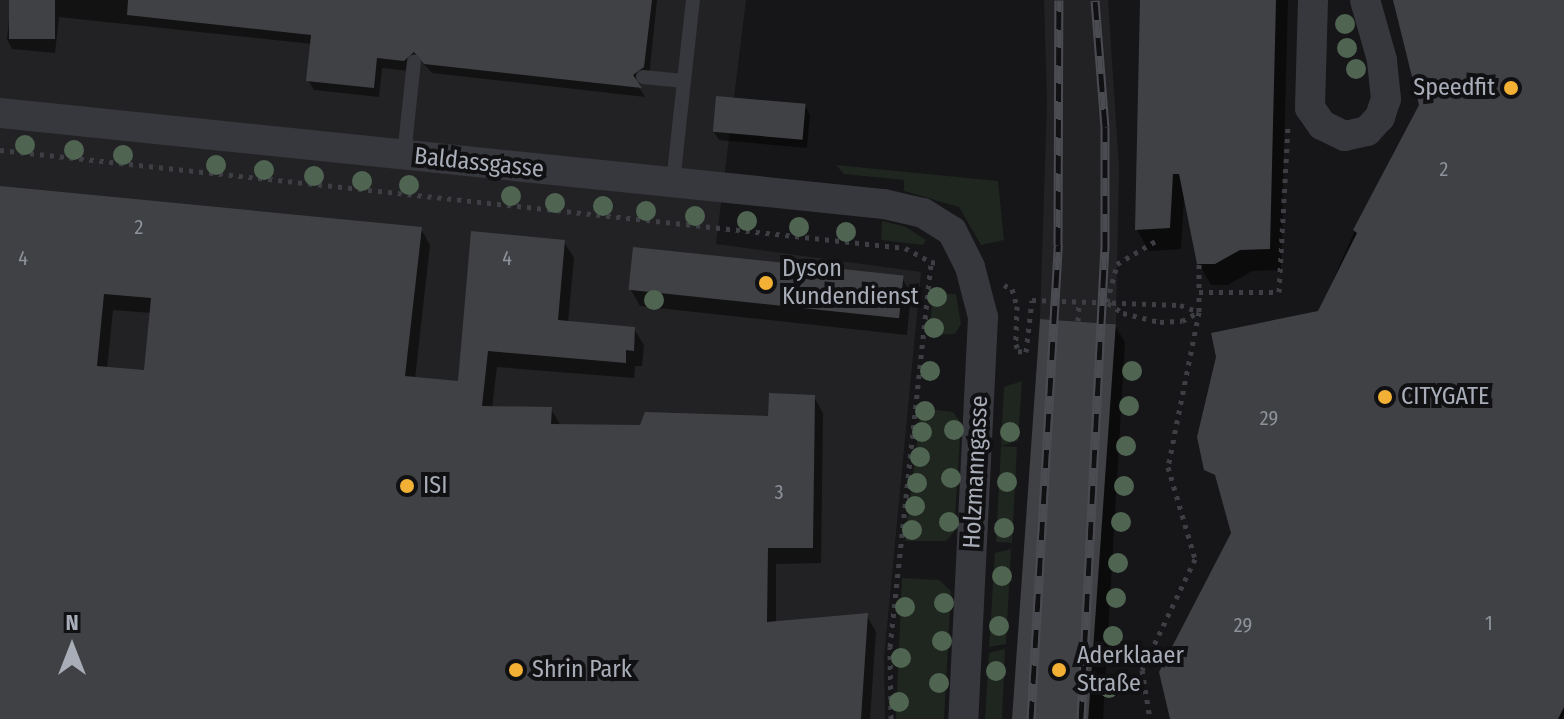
<!DOCTYPE html>
<meta charset="utf-8">
<style>
body{margin:0}
#map{position:relative;width:1564px;height:719px;overflow:hidden;background:#161618;font-family:"Fira Sans Condensed",sans-serif}
div>[style]{position:absolute}
.built>*{inset:0;background:#222225}
.green>*{inset:0;background:#1e261f;transform-origin:0 0}
.shadow>*{inset:0;background:#0007}
.building>*{inset:0;background:#404145;transform-origin:0 0}
.path>*{height:5px;margin-top:-2.5px;transform-origin:0;background:repeating-linear-gradient(90deg,#3d3f44 0 4px,transparent 0 10px)}
.lane>*{height:14px;margin:-7px;padding:0 7px;transform-origin:7px;border-radius:7px;background:#37383d}
.street>*{height:30px;margin:-15px;padding:0 15px;transform-origin:15px;border-radius:15px;background:#37383d}
.rail>*{height:9px;margin-top:-4.5px;transform-origin:0;background:repeating-linear-gradient(90deg,#111113 0 18px,#4a4c52 0 36px);box-sizing:border-box;border-block:2px solid #4a4c52}
.trees>*{width:20px;height:20px;margin:-10px;border-radius:50%;background:#506452}
.dots>*{width:22px;height:22px;translate:-50% -50%;box-sizing:border-box;border:4px solid #111113;border-radius:50%}
span{translate:-50% -50%;white-space:nowrap;text-align:center;line-height:1.15;-webkit-text-stroke:8px #111113;paint-order:stroke}
.number-label{font-size:20px;color:#8e929b}
.number-label span{-webkit-text-stroke-width:0}
.poi-label{font-size:24px;color:#a8adb8}
.right{translate:-100% -50%;text-align:right}
.left{translate:0 -50%;text-align:left}
.street-label{font-size:24px;color:#a8adb8}
.north{position:absolute;left:32px;top:607px;width:80px;height:80px;-webkit-text-stroke:6px #111113;paint-order:stroke;rotate:0deg;font-size:22px;font-weight:700;line-height:32px;text-align:center;color:#a8adb8}
.north::after{content:'';display:block;margin:auto;width:28px;height:36px;background:#a8adb8;clip-path:polygon(50% 0,100% 100%,50% 72%,0 100%)}
</style>
<div id="map">
<div class="built">
<i style="clip-path:polygon(0 0,746px 0,716px 244px,921px 272px,884px 658px,885px 719px,0 719px)"></i>
<i style="clip-path:polygon(1044px 0,1108px 0,1119px 168px,1116px 324px,1040px 319px,1047px 103px)"></i>
</div>
<div class="green">
<i style="clip-path:polygon(836px 165px,998px 181px,1004px 240px,981px 245px,959px 207px,904px 191px,904px 180px,844px 174px)"></i>
<i style="clip-path:polygon(882px 221px,906px 227px,926px 240px,923px 245px,881px 240px)"></i>
<i style="clip-path:polygon(933px 293px,956px 294px,961px 324px,955px 334px,929px 335px)"></i>
<i style="clip-path:polygon(1022px 381px,1018px 441px,1001px 446px,1004px 387px)"></i>
<i style="clip-path:polygon(921px 408px,953px 412px,961px 423px,954px 532px,946px 541px,905px 541px)"></i>
<i style="left:1017px;top:447px;width:96px;height:16px;rotate:93deg"></i>
<i style="clip-path:polygon(1011px 549px,1006px 644px,989px 647px,995px 553px)"></i>
<i style="clip-path:polygon(902px 578px,939px 580px,951px 591px,944px 719px,896px 719px)"></i>
<i style="clip-path:polygon(1005px 649px,1002px 719px,985px 719px,989px 653px)"></i>
</div>
<div class="shadow">
<i style="clip-path:polygon(11px 0,657px 0,649px 77px,638px 86px,645px 97px,432px 73px,421px 61px,410px 71px,382px 68px,379px 97px,314px 90px,308px 80px,312px 44px,59px 17px,55px 53px,12px 49px,7px 39px)"></i>
<i style="clip-path:polygon(1142px 0,1288px 0,1281px 270px,1252px 271px,1228px 285px,1211px 285px,1199px 264px,1184px 198px,1181px 249px,1149px 251px,1137px 230px)"></i>
<i style="clip-path:polygon(1395px 0,1564px 0,1564px 714px,1561px 719px,1172px 719px,1233px 533px,1218px 478px,1206px 469px,1319px 312px,1355px 230px,1421px 105px)"></i>
<i style="clip-path:polygon(805px 106px,810px 115px,807px 148px,719px 140px,714px 132px)"></i>
<i style="clip-path:polygon(evenodd,0 188px,421px 229px,430px 245px,415px 379px,460px 383px,564px 242px,574px 258px,568px 323px,634px 329px,644px 345px,642px 366px,635px 366px,634px 378px,497px 367px,492px 408px,551px 409px,561px 426px,641px 427px,770px 418px,814px 397px,823px 413px,821px 563px,776px 564px,776px 623px,867px 616px,876px 632px,870px 719px,0 719px,0 188px,113px 310px,152px 313px,146px 372px,107px 369px,113px 310px)"></i>
<i style="clip-path:polygon(902px 278px,911px 294px,907px 335px,640px 306px,631px 290px)"></i>
<i style="clip-path:polygon(1115px 326px,1125px 342px,1103px 719px,1019px 719px)"></i>
</div>
<div class="building">
<i style="left:9px;top:0;width:46px;height:39px"></i>
<i style="clip-path:polygon(128px 0,652px 0,644px 67px,633px 75px,642px 88px,424px 64px,414px 52px,404px 61px,377px 58px,374px 88px,306px 81px,311px 35px,127px 15px)"></i>
<i style="clip-path:polygon(1140px 0,1276px 0,1270px 249px,1240px 250px,1215px 264px,1197px 264px,1179px 174px,1173px 174px,1170px 228px,1135px 230px)"></i>
<i style="clip-path:polygon(1393px 0,1564px 0,1564px 707px,1558px 719px,1170px 719px,1159px 672px,1231px 533px,1215px 475px,1204px 470px,1197px 437px,1216px 357px,1211px 333px,1318px 311px,1357px 233px,1353px 230px,1419px 105px)"></i>
<i style="left:716px;top:96px;width:90px;height:36px;rotate:5deg"></i>
<i style="clip-path:polygon(evenodd,0 186px,422px 227px,405px 376px,458px 381px,471px 231px,565px 240px,558px 320px,635px 327px,634px 351px,626px 350px,626px 363px,488px 351px,482px 406px,552px 407px,551px 424px,640px 425px,645px 412px,768px 416px,769px 393px,815px 395px,813px 548px,768px 548px,767px 622px,868px 613px,861px 719px,0 719px,0 186px,104px 294px,151px 298px,144px 370px,97px 366px,104px 294px)"></i>
<i style="left:633px;top:247px;width:272px;height:43px;rotate:6deg"></i>
<i style="left:1040px;top:319px;width:76px;height:401px;rotate:4deg"></i>
</div>
<div class="path">
<i style="left:0;top:150px;width:910px;rotate:6.18deg"></i>
<i style="left:905px;top:248px;width:30px;rotate:28deg"></i>
<i style="left:1199px;top:264px;width:28px;rotate:90deg"></i>
<i style="left:1004px;top:285px;width:9px;rotate:27deg"></i>
<i style="left:1012px;top:289px;width:18px;rotate:74deg"></i>
<i style="left:1017px;top:306px;width:38px;rotate:92deg"></i>
<i style="left:1016px;top:344px;width:7px;rotate:74deg"></i>
<i style="left:1018px;top:351px;width:8px;rotate:7deg"></i>
<i style="left:1026px;top:352px;width:52px;rotate:-83.4deg"></i>
<i style="left:1032px;top:300px;width:148px;rotate:1.9deg"></i>
<i style="left:1180px;top:305px;width:20px;rotate:20deg"></i>
<i style="left:1199px;top:312px;width:20px;rotate:-90deg"></i>
<i style="left:1199px;top:292px;width:80px"></i>
<i style="left:1279px;top:292px;width:165px;rotate:-86.9deg"></i>
<i style="left:1107px;top:302px;width:39px;rotate:-75deg"></i>
<i style="left:1117px;top:264px;width:49px;rotate:-30.8deg"></i>
<i style="left:1108px;top:303px;width:18px;rotate:34deg"></i>
<i style="left:1123px;top:313px;width:38px;rotate:14deg"></i>
<i style="left:1160px;top:322px;width:22px;rotate:-3deg"></i>
<i style="left:1182px;top:321px;width:19px;rotate:-28deg"></i>
<i style="left:1199px;top:312px;width:158px;rotate:101.3deg"></i>
<i style="left:1168px;top:467px;width:96px;rotate:73.6deg"></i>
<i style="left:1195px;top:559px;width:123px;rotate:115.5deg"></i>
<i style="left:1142px;top:670px;width:50px;rotate:80.7deg"></i>
<i style="left:1078px;top:321px;width:19px;rotate:-87deg"></i>
<i style="left:891px;top:719px;width:72px;rotate:-90.8deg"></i>
<i style="left:890px;top:647px;width:387px;rotate:-83.9deg"></i>
<i style="left:931px;top:262px;width:8px;rotate:7deg"></i>
</div>
<div class="lane">
<i style="left:643px;top:77px;width:41px;rotate:5.6deg"></i>
<i style="left:684px;top:81px;width:103px;rotate:96.2deg"></i>
<i style="left:684px;top:81px;width:81px;rotate:-83.7deg"></i>
<i style="left:404px;top:155px;width:94px;rotate:-83.9deg"></i>
</div>
<div class="street">
<i style="left:1313px;top:0;width:108px;rotate:91.6deg"></i>
<i style="left:1310px;top:108px;width:21px;rotate:55deg"></i>
<i style="left:1322px;top:125px;width:25px;rotate:26deg"></i>
<i style="left:1345px;top:136px;width:23px;rotate:-13deg"></i>
<i style="left:1367px;top:131px;width:19px;rotate:-47deg"></i>
<i style="left:1380px;top:117px;width:19px;rotate:-72deg"></i>
<i style="left:1386px;top:99px;width:39px;rotate:-96deg"></i>
<i style="left:1382px;top:60px;width:62px;rotate:-105.8deg"></i>
<i style="left:0;top:113px;width:889px;rotate:5.88deg"></i>
<i style="left:884px;top:204px;width:40px;rotate:13deg"></i>
<i style="left:923px;top:213px;width:34px;rotate:32deg"></i>
<i style="left:952px;top:231px;width:40px;rotate:63.4deg"></i>
<i style="left:970px;top:267px;width:52px;rotate:75.4deg"></i>
<i style="left:983px;top:317px;width:402px;rotate:92.8deg"></i>
</div>
<div class="rail">
<i style="left:1031px;top:719px;width:475px;rotate:-86.7deg"></i>
<i style="left:1058px;top:245px;width:245px;rotate:-89.8deg"></i>
<i style="left:1081px;top:719px;width:471px;rotate:-87.1deg"></i>
<i style="left:1105px;top:249px;width:122px;rotate:-90deg"></i>
<i style="left:1105px;top:127px;width:127px;rotate:-94.5deg"></i>
</div>
<div class="trees">
<i style="left:1345px;top:24px"></i>
<i style="left:1347px;top:48px"></i>
<i style="left:1356px;top:69px"></i>
<i style="left:25px;top:145px"></i>
<i style="left:74px;top:150px"></i>
<i style="left:123px;top:155px"></i>
<i style="left:216px;top:165px"></i>
<i style="left:264px;top:170px"></i>
<i style="left:314px;top:176px"></i>
<i style="left:362px;top:181px"></i>
<i style="left:409px;top:185px"></i>
<i style="left:511px;top:196px"></i>
<i style="left:555px;top:203px"></i>
<i style="left:603px;top:206px"></i>
<i style="left:646px;top:211px"></i>
<i style="left:695px;top:216px"></i>
<i style="left:747px;top:221px"></i>
<i style="left:799px;top:227px"></i>
<i style="left:846px;top:232px"></i>
<i style="left:937px;top:297px"></i>
<i style="left:654px;top:300px"></i>
<i style="left:934px;top:328px"></i>
<i style="left:930px;top:371px"></i>
<i style="left:1132px;top:371px"></i>
<i style="left:1129px;top:406px"></i>
<i style="left:925px;top:411px"></i>
<i style="left:954px;top:430px"></i>
<i style="left:922px;top:432px"></i>
<i style="left:1010px;top:432px"></i>
<i style="left:1126px;top:446px"></i>
<i style="left:920px;top:457px"></i>
<i style="left:951px;top:478px"></i>
<i style="left:1007px;top:482px"></i>
<i style="left:917px;top:483px"></i>
<i style="left:1124px;top:486px"></i>
<i style="left:915px;top:506px"></i>
<i style="left:949px;top:522px"></i>
<i style="left:1121px;top:522px"></i>
<i style="left:1004px;top:528px"></i>
<i style="left:912px;top:530px"></i>
<i style="left:1118px;top:563px"></i>
<i style="left:1002px;top:576px"></i>
<i style="left:1116px;top:598px"></i>
<i style="left:944px;top:603px"></i>
<i style="left:905px;top:607px"></i>
<i style="left:999px;top:626px"></i>
<i style="left:1113px;top:636px"></i>
<i style="left:942px;top:641px"></i>
<i style="left:901px;top:658px"></i>
<i style="left:996px;top:671px"></i>
<i style="left:939px;top:683px"></i>
<i style="left:1109px;top:688px"></i>
<i style="left:899px;top:702px"></i>
</div>
<div class="dots">
<i style="left:1511px;top:88px;background:#f2b134"></i>
<i style="left:766px;top:283px;background:#f2b134"></i>
<i style="left:1385px;top:397px;background:#f2b134"></i>
<i style="left:407px;top:486px;background:#f2b134"></i>
<i style="left:516px;top:670px;background:#f2b134"></i>
<i style="left:1059px;top:670px;background:#f2b134"></i>
</div>
<div class="number-label">
<span style="left:1444px;top:169px">2</span>
<span style="left:139px;top:227px">2</span>
<span style="left:23px;top:258px">4</span>
<span style="left:507px;top:258px">4</span>
<span style="left:1269px;top:418px">29</span>
<span style="left:779px;top:492px">3</span>
<span style="left:1489px;top:623px">1</span>
<span style="left:1243px;top:625px">29</span>
</div>
<div class="poi-label">
<span class="right" style="left:1495px;top:88px">Speedfit</span>
<span class="left" style="left:782px;top:283px">Dyson<br>Kundendienst</span>
<span class="left" style="left:1401px;top:397px">CITYGATE</span>
<span class="left" style="left:423px;top:486px">ISI</span>
<span class="left" style="left:1077px;top:670px">Aderklaaer<br>Straße</span>
<span class="left" style="left:532px;top:670px">Shrin Park</span>
</div>
<div class="street-label">
<span style="left:479px;top:163px;rotate:6deg">Baldassgasse</span>
<span style="left:976px;top:472px;rotate:-87deg">Holzmanngasse</span>
</div>
<div class="north">N</div>
</div>
